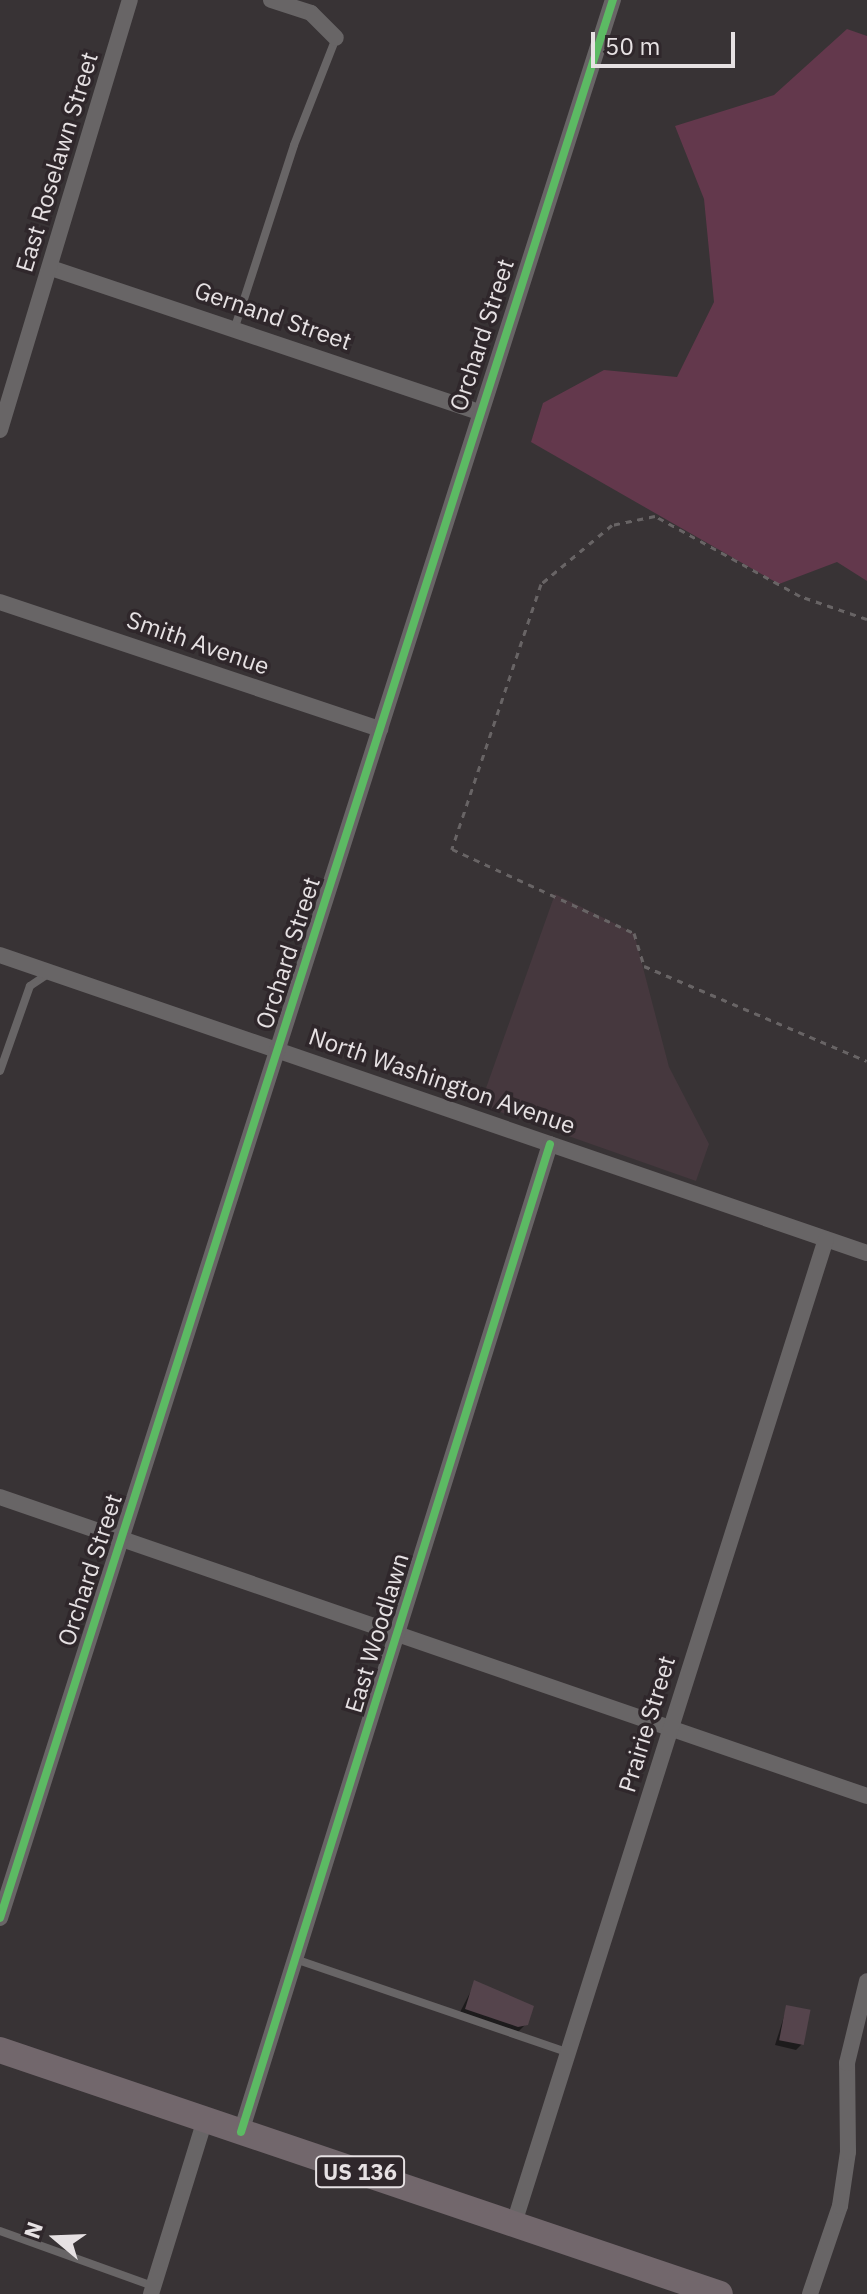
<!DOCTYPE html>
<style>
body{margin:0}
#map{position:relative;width:867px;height:2294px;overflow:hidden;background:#383335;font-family:"IBM Plex Sans",sans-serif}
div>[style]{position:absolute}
.built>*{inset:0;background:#46383e}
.green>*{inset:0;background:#63384c}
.shadow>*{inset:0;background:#0007}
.building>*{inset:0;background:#55444c;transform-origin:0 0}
.path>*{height:3px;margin-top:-1.5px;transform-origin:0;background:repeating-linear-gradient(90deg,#686465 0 6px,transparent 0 12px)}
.lane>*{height:8px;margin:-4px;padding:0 4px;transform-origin:4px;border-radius:4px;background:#686566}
.street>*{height:16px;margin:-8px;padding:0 8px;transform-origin:8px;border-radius:8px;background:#686566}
.primary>*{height:26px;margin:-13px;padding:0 13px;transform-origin:13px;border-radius:13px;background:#72676c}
.cycleway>*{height:8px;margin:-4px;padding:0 4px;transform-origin:4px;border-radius:4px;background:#5cba63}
span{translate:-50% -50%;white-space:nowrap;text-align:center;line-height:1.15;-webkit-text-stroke:7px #2f272b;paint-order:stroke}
.shield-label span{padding:2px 6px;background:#2f272b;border:2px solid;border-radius:6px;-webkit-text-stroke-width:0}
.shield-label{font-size:22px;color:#e6e1e3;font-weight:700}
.street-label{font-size:24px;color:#e6e1e3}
.north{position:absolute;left:16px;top:2198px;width:80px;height:80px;-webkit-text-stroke:6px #2f272b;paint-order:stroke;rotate:289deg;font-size:22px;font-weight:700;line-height:32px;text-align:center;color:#e6e1e3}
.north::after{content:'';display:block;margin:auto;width:28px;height:36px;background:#e6e1e3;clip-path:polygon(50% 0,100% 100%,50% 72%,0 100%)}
.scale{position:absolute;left:591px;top:32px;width:144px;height:36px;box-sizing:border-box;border:4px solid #e6e1e3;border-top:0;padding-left:10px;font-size:24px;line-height:28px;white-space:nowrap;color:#e6e1e3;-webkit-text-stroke:6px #2f272b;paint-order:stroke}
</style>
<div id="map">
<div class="built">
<i style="clip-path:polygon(555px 894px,634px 933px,669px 1067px,709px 1144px,696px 1181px,480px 1105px)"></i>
</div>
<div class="green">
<i style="clip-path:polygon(847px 29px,867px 36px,867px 581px,837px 562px,779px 584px,531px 442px,543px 403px,604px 370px,677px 377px,714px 302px,704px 199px,675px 126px,774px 95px)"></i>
</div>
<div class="shadow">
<i style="clip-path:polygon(475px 1983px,526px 2024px,517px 2033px,457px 2018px)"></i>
<i style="clip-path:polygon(787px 2007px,802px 2044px,796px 2050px,775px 2045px)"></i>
</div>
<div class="building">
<i style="clip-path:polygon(474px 1980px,534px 2006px,528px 2025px,518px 2027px,465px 2009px)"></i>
<i style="left:786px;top:2005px;width:25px;height:36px;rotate:11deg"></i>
</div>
<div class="path">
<i style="left:867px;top:619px;width:71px;rotate:-161.1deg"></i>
<i style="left:800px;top:596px;width:166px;rotate:-151.1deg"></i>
<i style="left:655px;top:516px;width:44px;rotate:168.2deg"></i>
<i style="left:612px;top:525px;width:92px;rotate:140.3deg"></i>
<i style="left:541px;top:584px;width:280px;rotate:108.6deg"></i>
<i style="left:452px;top:849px;width:200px;rotate:24.8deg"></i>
<i style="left:634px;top:933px;width:34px;rotate:73deg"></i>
<i style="left:644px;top:966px;width:242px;rotate:23.1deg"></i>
</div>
<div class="lane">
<i style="left:235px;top:327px;width:191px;rotate:-72deg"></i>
<i style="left:294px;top:145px;width:115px;rotate:-68.6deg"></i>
<i style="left:0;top:1071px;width:90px;rotate:-70.6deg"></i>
<i style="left:30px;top:986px;width:23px;rotate:-34deg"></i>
<i style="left:295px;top:1959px;width:290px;rotate:18.9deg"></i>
<i style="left:0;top:2231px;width:163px;rotate:19.8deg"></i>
</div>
<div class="street">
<i style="left:271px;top:0;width:42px;rotate:18deg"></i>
<i style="left:311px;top:13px;width:35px;rotate:45deg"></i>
<i style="left:51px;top:268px;width:451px;rotate:18.6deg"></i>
<i style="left:0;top:430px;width:449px;rotate:-73.2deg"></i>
<i style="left:0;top:602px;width:401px;rotate:18.5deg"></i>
<i style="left:0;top:955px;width:917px;rotate:18.97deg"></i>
<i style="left:0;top:1497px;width:917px;rotate:19.03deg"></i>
<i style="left:0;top:1918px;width:2014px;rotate:-72.28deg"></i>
<i style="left:241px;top:2132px;width:1035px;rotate:-72.63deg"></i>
<i style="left:514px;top:2223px;width:1032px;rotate:-72.41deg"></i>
<i style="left:151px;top:2294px;width:182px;rotate:-72.8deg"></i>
<i style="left:810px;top:2294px;width:93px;rotate:-71.2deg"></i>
<i style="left:840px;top:2206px;width:55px;rotate:-81.6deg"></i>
<i style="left:848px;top:2152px;width:89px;rotate:-90.6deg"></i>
<i style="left:847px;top:2063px;width:84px;rotate:-76.3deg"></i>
</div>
<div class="primary">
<i style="left:0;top:2050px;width:760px;rotate:18.72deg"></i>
</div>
<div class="cycleway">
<i style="left:0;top:1918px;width:2014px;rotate:-72.28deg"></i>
<i style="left:241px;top:2132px;width:1035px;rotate:-72.63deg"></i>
</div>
<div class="shield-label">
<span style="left:360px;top:2172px">US 136</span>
</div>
<div class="street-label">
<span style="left:57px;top:162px;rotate:-73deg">East Roselawn Street</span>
<span style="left:273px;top:316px;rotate:19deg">Gernand Street</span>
<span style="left:482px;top:335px;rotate:-72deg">Orchard Street</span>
<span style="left:198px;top:643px;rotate:19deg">Smith Avenue</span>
<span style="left:288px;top:953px;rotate:-72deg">Orchard Street</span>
<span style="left:442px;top:1081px;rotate:19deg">North Washington Avenue</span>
<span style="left:90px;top:1570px;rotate:-72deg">Orchard Street</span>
<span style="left:377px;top:1633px;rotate:-73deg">East Woodlawn</span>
<span style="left:647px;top:1724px;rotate:-73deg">Prairie Street</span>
</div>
<div class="north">N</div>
<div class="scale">50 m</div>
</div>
